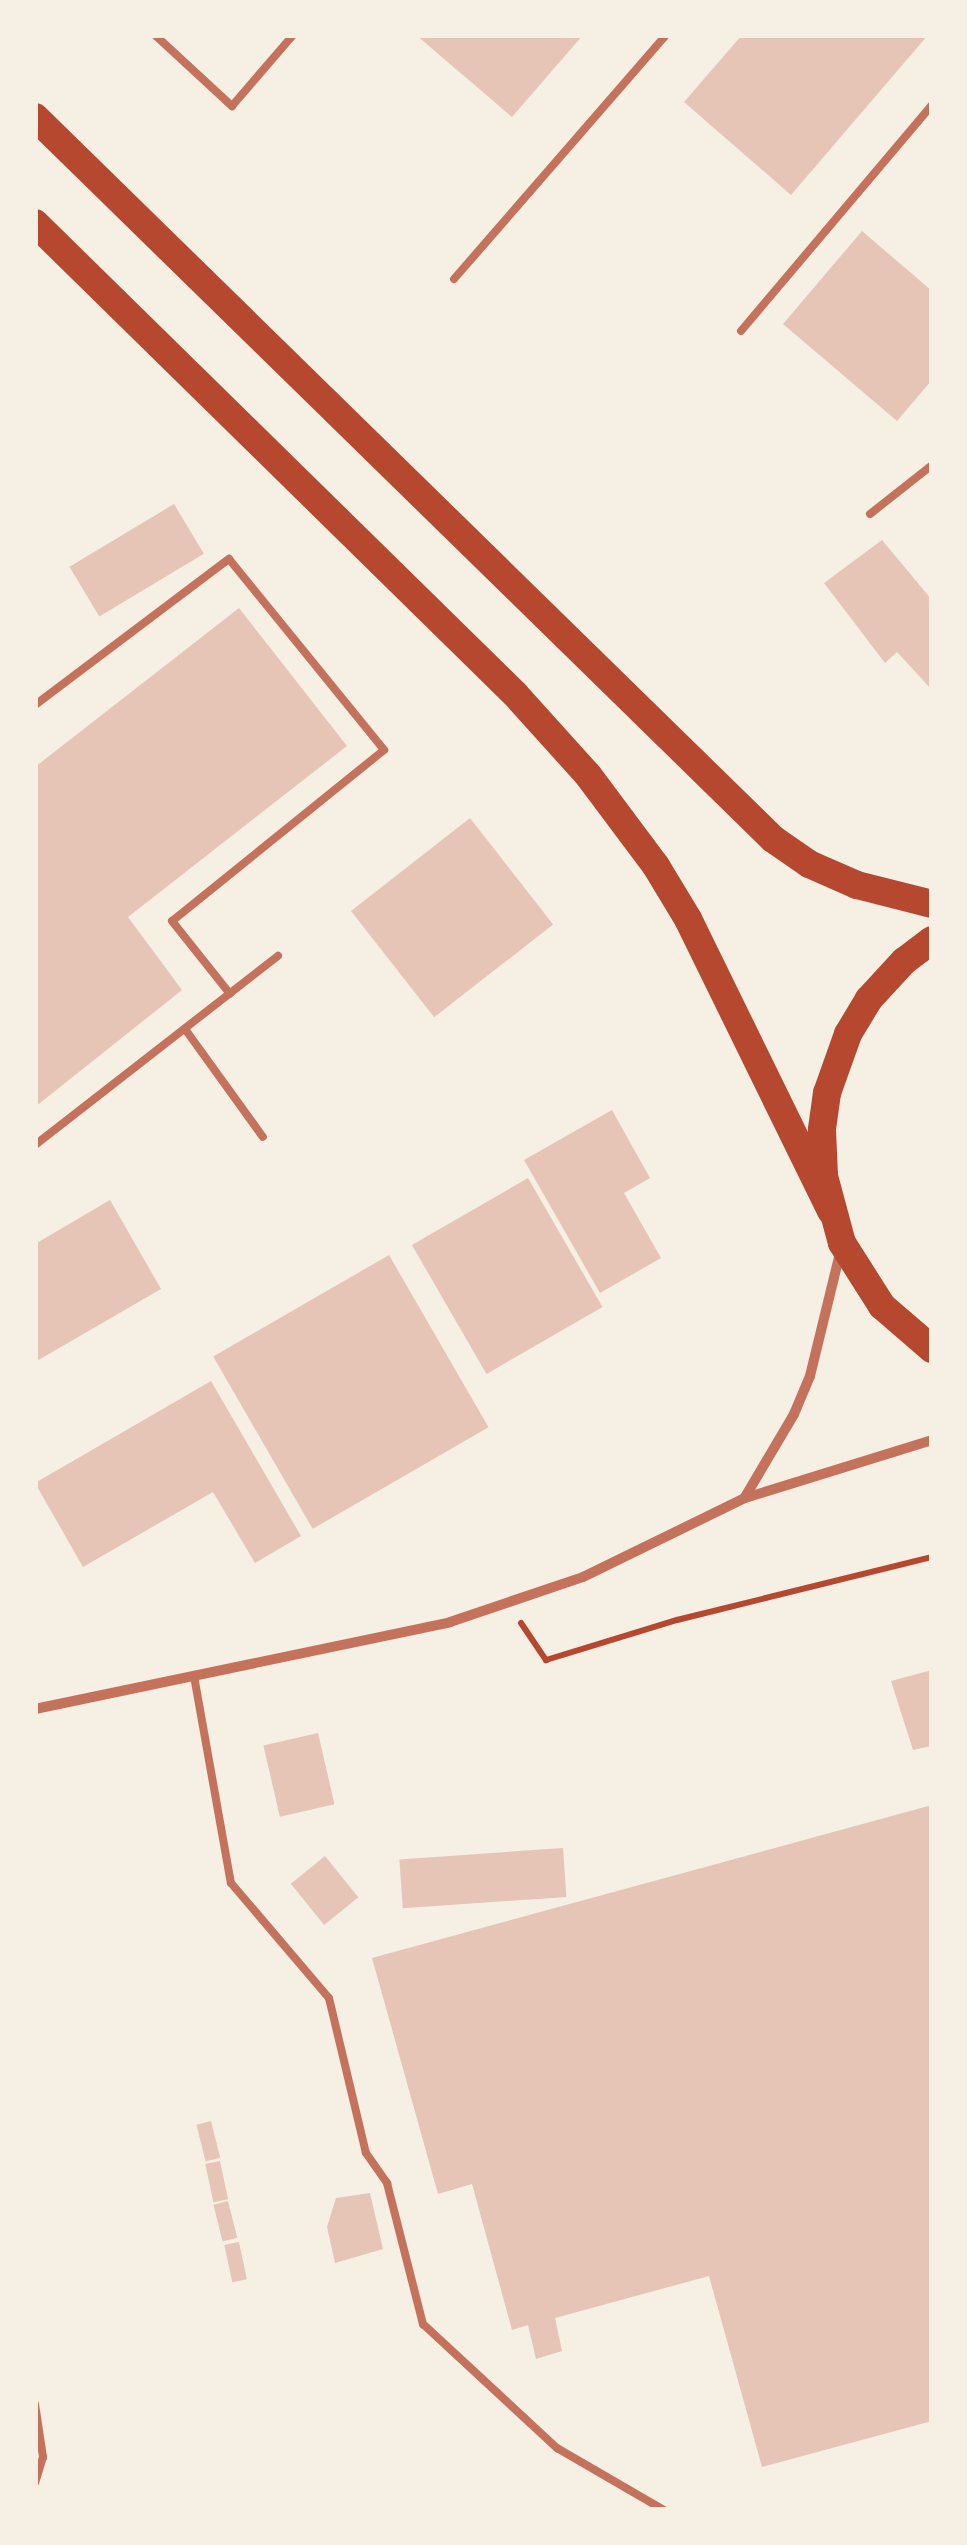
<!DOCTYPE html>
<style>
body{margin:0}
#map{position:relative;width:967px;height:2545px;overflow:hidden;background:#f6efe4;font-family:"DM Sans",sans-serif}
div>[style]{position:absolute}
.building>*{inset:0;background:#e6c5b7;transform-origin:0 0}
.path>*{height:6px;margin:-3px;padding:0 3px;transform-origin:3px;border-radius:3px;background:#b5482f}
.service>*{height:8px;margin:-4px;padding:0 4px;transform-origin:4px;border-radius:4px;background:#c5725c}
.minor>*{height:10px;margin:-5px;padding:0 5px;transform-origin:5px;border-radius:5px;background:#c5725c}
.trunk>*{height:28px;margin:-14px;padding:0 14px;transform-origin:14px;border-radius:14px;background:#b5482f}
span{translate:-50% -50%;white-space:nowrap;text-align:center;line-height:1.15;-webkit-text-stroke:10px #f6efe4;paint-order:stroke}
.frame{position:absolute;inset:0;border:38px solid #f6efe4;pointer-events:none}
</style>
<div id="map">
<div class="building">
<i style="clip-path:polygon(416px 35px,583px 35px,512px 117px)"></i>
<i style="clip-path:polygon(742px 35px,928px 35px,791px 195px,684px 102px)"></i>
<i style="clip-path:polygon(862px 231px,932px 291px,932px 380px,897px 421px,783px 324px)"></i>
<i style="left:174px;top:504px;width:58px;height:122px;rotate:59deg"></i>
<i style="clip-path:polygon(882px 540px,932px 600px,932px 690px,897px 652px,885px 663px,824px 583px)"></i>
<i style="clip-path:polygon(239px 608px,347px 746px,128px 917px,182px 990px,35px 1107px,35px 767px)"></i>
<i style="left:470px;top:818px;width:135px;height:151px;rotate:52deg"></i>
<i style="clip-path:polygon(612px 1110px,650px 1178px,624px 1193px,661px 1258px,600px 1293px,524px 1160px)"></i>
<i style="left:528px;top:1178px;width:149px;height:134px;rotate:60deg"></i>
<i style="clip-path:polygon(110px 1200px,161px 1289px,35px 1362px,35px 1244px)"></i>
<i style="left:389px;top:1255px;width:199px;height:203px;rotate:60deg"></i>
<i style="clip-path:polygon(211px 1381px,301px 1536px,255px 1563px,213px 1492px,83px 1567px,35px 1483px)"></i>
<i style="clip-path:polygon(932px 1670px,932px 1746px,913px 1750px,891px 1681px)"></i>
<i style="left:318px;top:1733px;width:73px;height:56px;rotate:77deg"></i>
<i style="clip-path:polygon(932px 1805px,932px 2421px,762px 2467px,709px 2276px,555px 2318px,562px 2351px,536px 2359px,528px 2325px,512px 2330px,472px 2184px,438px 2194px,372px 1958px)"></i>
<i style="left:563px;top:1848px;width:49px;height:164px;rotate:86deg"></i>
<i style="left:325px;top:1856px;width:53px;height:44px;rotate:51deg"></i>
<i style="left:211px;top:2121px;width:38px;height:15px;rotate:76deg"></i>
<i style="left:220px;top:2161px;width:39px;height:15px;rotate:78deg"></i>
<i style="clip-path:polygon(370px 2193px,383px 2249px,335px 2263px,327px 2227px,336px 2198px)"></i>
<i style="left:228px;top:2201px;width:38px;height:15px;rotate:76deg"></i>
<i style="left:239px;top:2242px;width:38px;height:15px;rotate:78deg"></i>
</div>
<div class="path">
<i style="left:521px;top:1623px;width:45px;rotate:56deg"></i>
<i style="left:546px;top:1660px;width:137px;rotate:-17deg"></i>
<i style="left:677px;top:1620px;width:263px;rotate:-13.9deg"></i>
</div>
<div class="service">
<i style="left:155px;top:35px;width:105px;rotate:42.7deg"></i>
<i style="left:232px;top:106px;width:94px;rotate:-49.3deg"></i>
<i style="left:454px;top:279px;width:323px;rotate:-49deg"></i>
<i style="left:741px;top:331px;width:296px;rotate:-49.8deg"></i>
<i style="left:870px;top:514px;width:79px;rotate:-38.3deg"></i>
<i style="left:35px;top:705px;width:243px;rotate:-37deg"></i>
<i style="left:229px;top:559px;width:246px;rotate:50.9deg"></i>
<i style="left:384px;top:750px;width:272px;rotate:141.1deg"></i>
<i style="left:172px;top:921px;width:93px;rotate:51.5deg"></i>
<i style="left:185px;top:1029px;width:133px;rotate:54.2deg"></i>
<i style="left:35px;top:1145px;width:308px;rotate:-37.9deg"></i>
<i style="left:194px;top:1676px;width:210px;rotate:79.9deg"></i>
<i style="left:231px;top:1883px;width:151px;rotate:49.6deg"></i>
<i style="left:329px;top:1998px;width:159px;rotate:76.6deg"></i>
<i style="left:366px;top:2153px;width:37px;rotate:55deg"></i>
<i style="left:387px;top:2183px;width:146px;rotate:75.7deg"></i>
<i style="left:423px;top:2324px;width:183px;rotate:42.8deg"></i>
<i style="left:557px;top:2448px;width:124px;rotate:30.1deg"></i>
<i style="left:35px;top:2404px;width:54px;rotate:81.4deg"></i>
<i style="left:43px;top:2457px;width:27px;rotate:107deg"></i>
</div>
<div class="minor">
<i style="left:745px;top:1497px;width:96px;rotate:-59.4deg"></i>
<i style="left:794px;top:1414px;width:41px;rotate:-67.2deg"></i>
<i style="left:810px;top:1376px;width:131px;rotate:-76.3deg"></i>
<i style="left:35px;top:1709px;width:424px;rotate:-11.8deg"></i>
<i style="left:450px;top:1622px;width:140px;rotate:-18.7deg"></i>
<i style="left:583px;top:1577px;width:180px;rotate:-26deg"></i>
<i style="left:745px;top:1498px;width:196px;rotate:-17.2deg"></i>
</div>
<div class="trunk">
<i style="left:35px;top:117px;width:1032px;rotate:44.37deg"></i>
<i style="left:773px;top:839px;width:44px;rotate:34.8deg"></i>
<i style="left:809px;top:864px;width:52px;rotate:23.6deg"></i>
<i style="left:857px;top:885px;width:77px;rotate:14.2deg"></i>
<i style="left:35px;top:223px;width:672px;rotate:44.46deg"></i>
<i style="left:515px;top:694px;width:109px;rotate:48deg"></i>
<i style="left:588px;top:775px;width:114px;rotate:53.2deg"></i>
<i style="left:656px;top:866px;width:62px;rotate:58.9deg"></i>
<i style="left:688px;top:919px;width:325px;rotate:63.9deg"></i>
<i style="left:932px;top:940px;width:35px;rotate:143deg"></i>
<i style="left:904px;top:961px;width:52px;rotate:132.6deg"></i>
<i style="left:869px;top:999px;width:41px;rotate:121deg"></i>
<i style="left:848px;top:1034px;width:63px;rotate:109.6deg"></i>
<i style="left:827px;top:1093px;width:37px;rotate:98deg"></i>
<i style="left:822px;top:1130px;width:46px;rotate:87.5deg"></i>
<i style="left:824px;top:1176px;width:69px;rotate:75deg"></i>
<i style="left:842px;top:1243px;width:75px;rotate:57.6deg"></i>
<i style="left:882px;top:1306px;width:66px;rotate:40.7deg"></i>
</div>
<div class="frame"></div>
</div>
